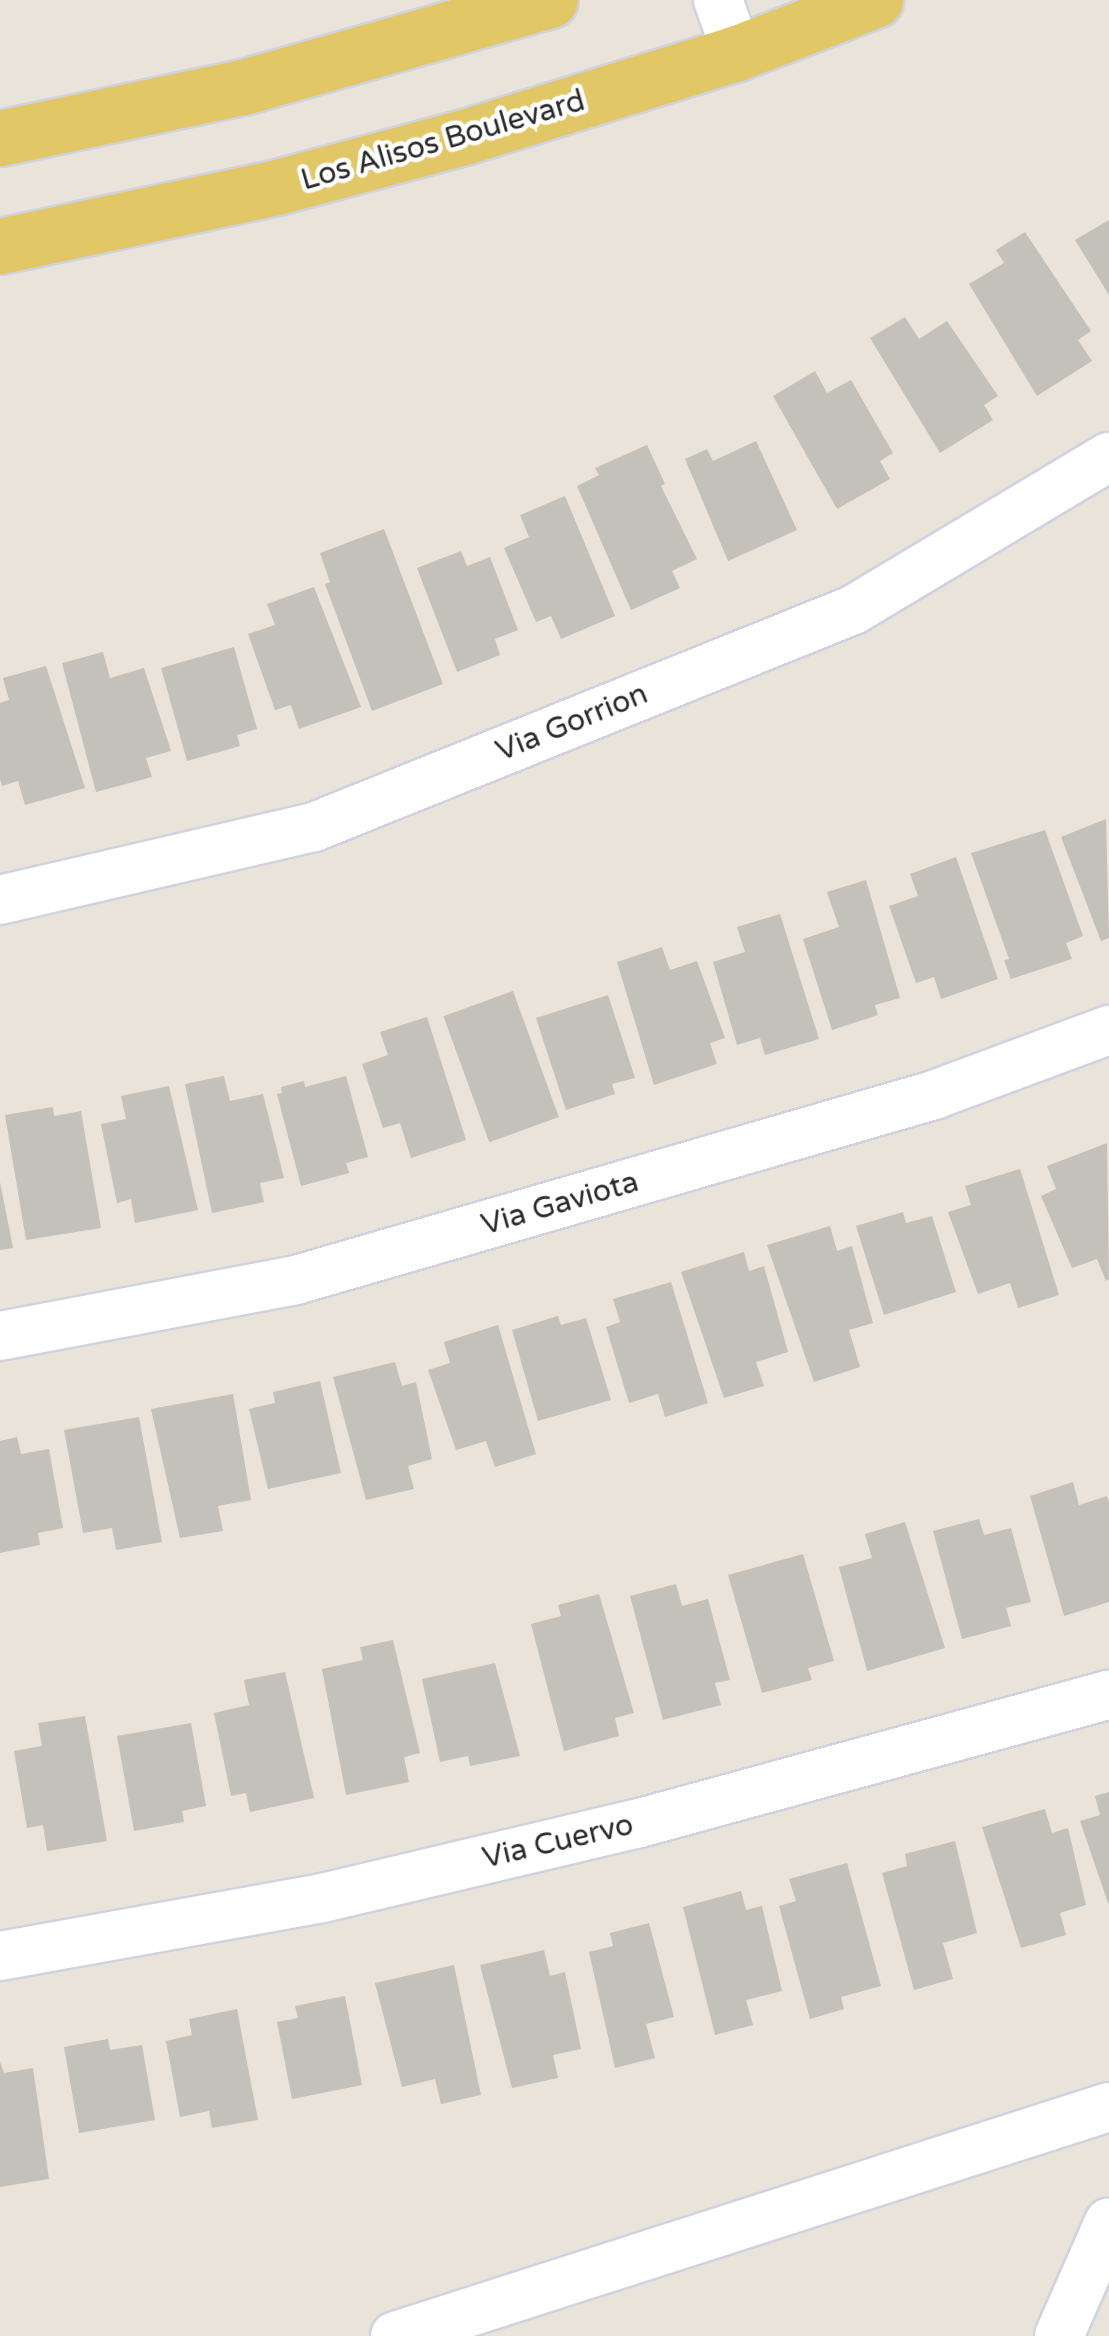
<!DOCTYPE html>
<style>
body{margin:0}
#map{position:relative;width:1109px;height:2336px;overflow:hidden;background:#e9e3da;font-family:"Varela Round",sans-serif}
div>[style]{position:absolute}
.building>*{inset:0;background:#c4c0ba;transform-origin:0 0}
.roads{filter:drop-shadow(2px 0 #d0d3df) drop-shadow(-2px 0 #d0d3df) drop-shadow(0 2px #d0d3df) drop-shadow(0 -2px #d0d3df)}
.minor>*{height:48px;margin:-24px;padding:0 24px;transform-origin:24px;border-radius:24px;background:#fff}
.major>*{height:55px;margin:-27.5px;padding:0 27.5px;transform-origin:27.5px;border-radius:27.5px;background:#e2c766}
span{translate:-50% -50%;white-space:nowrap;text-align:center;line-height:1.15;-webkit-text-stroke:9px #fff;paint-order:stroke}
.street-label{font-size:30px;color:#282828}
</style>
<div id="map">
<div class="building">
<i style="clip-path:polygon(1109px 220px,1109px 295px,1075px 240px)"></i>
<i style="clip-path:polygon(1025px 232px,1091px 331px,1078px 340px,1092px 361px,1037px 396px,969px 284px,1004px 263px,996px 250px)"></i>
<i style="clip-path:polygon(905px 317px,919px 339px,947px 321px,998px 396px,984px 405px,993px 420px,940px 453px,870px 338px)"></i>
<i style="clip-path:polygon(815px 371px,827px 393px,851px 380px,893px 453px,880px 461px,890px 479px,837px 509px,773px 396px)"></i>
<i style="clip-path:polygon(756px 441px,797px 530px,728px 561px,685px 459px,707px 449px,713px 461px)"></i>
<i style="clip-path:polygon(647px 445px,665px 484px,661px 486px,697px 559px,672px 571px,680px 588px,631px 610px,577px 486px,599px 475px,595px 468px)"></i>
<i style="clip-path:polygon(565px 496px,615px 616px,561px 639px,551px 616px,536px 622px,504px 548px,529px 537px,520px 515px)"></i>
<i style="clip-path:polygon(384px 529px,443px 684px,372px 711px,325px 584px,330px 582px,320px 553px)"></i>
<i style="clip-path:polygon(461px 551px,467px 566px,490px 557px,518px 630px,495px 639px,500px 655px,457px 672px,417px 568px)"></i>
<i style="clip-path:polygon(314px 587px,361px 707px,299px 729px,291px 705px,275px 710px,248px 634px,275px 625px,267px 604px)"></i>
<i style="clip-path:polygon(234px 647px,257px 729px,237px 735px,240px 746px,187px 761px,161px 668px)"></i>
<i style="clip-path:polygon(103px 652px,110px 678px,144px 668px,171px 751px,146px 758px,152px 777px,96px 792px,62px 663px)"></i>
<i style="clip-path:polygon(46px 666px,85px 788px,25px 805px,18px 781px,2px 786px,0 779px,0 703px,9px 700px,3px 678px)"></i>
<i style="clip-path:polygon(1106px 819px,1109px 938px,1101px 941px,1061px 837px)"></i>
<i style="clip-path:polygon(1045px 830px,1083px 936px,1066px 943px,1072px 959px,1011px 979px,1004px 960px,1009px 959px,971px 853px)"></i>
<i style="clip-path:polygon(956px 857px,998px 979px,941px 999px,934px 977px,916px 983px,889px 906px,918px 896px,910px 874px)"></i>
<i style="clip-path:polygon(866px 880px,900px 998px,875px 1005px,878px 1015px,832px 1030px,803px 939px,839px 927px,827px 892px)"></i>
<i style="clip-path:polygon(780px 914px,819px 1039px,765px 1055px,760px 1038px,737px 1045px,713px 962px,745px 952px,737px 927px)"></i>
<i style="clip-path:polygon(662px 947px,670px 970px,697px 961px,725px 1038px,710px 1043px,717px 1064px,654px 1085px,617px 962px)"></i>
<i style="left:513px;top:991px;width:134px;height:74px;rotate:70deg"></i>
<i style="clip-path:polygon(608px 995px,635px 1078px,612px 1084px,615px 1094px,566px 1110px,536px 1018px)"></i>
<i style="clip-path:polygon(427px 1017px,466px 1140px,411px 1158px,400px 1123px,383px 1128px,362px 1064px,388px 1055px,380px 1032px)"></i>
<i style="clip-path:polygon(224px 1076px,230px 1101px,263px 1094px,284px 1178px,260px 1183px,264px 1202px,212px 1213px,185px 1084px)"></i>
<i style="clip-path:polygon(346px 1076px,368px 1157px,346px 1163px,349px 1173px,301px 1186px,277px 1094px,282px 1093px,281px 1087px,304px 1081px,305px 1087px)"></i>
<i style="clip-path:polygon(169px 1086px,198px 1210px,135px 1223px,131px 1199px,117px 1203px,101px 1124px,126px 1119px,121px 1096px)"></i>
<i style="clip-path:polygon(53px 1107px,54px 1116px,81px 1111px,101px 1228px,26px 1240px,5px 1115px)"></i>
<i style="clip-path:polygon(1107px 1143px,1109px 1279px,1106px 1281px,1097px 1259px,1072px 1268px,1041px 1196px,1056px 1189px,1047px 1166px)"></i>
<i style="clip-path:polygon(1020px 1169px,1059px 1295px,1018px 1308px,1010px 1283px,978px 1294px,948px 1212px,971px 1205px,965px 1186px)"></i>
<i style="clip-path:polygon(0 1182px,13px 1248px,0 1250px)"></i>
<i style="clip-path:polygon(903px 1212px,906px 1223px,932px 1216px,956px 1292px,884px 1315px,856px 1226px)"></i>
<i style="clip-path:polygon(830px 1226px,837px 1251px,852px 1246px,873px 1323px,849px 1330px,860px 1367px,814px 1382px,767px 1245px)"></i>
<i style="clip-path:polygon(744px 1252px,749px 1271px,764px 1266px,788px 1352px,756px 1362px,764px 1386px,724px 1398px,681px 1272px)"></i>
<i style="clip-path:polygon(671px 1282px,708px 1403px,665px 1417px,658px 1394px,629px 1403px,606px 1327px,620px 1322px,613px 1299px)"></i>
<i style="clip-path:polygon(558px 1316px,561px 1325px,586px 1318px,611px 1400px,538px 1421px,512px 1330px)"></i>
<i style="clip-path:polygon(498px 1325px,536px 1454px,495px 1467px,486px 1441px,456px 1450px,428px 1370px,450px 1363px,444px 1342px)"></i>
<i style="clip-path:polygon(395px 1362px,402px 1386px,416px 1382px,432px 1459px,408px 1466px,414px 1489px,366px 1500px,333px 1377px)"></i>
<i style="clip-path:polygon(320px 1381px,341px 1473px,268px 1489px,249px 1409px,275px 1403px,273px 1392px)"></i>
<i style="clip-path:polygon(233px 1394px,251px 1500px,218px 1506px,223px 1531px,180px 1538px,151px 1409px)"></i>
<i style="clip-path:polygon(139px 1417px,162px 1542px,116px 1550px,112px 1528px,83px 1533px,64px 1430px)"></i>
<i style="clip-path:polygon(17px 1437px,21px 1454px,49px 1449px,63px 1528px,38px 1533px,40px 1545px,0 1553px,0 1441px)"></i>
<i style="clip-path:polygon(1073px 1482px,1079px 1505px,1107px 1496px,1109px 1501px,1109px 1602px,1064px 1616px,1030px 1496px)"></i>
<i style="clip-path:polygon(979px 1519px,984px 1535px,1011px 1528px,1031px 1602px,1006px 1608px,1011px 1626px,962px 1639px,933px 1531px)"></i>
<i style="clip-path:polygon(905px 1522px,945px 1648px,867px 1671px,839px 1567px,872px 1558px,865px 1534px)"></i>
<i style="clip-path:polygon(803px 1554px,834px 1661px,808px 1668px,812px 1680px,762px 1693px,728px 1575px)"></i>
<i style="clip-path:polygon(676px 1584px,682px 1606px,708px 1599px,730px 1680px,715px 1683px,721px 1705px,663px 1720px,630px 1596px)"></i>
<i style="clip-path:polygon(599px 1594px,634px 1713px,615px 1718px,619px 1736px,564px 1751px,531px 1624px,561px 1616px,558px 1605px)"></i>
<i style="clip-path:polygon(393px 1640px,420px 1753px,404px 1757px,409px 1782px,346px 1795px,322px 1669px,363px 1660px,360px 1647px)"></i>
<i style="clip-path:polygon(495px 1663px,520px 1756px,470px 1766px,468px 1756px,440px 1762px,422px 1679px)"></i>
<i style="clip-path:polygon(285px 1672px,314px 1798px,250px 1812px,246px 1793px,231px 1796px,214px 1713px,249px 1705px,244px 1680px)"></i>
<i style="clip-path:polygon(85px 1716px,107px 1841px,47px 1851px,43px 1825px,27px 1828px,14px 1751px,42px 1746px,38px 1723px)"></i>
<i style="clip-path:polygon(191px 1723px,206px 1806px,182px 1811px,184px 1822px,134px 1831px,117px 1736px)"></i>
<i style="clip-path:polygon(1109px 1792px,1109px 1903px,1108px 1903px,1080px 1821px,1100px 1815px,1095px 1796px)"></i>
<i style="clip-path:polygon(1045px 1809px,1052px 1833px,1068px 1828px,1086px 1905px,1060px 1913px,1066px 1935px,1021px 1948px,982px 1827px)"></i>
<i style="clip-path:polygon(955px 1841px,977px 1933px,943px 1943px,953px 1979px,914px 1990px,882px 1873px,907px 1866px,905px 1854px)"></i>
<i style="clip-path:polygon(847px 1863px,881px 1986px,841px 1997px,844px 2009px,810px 2019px,779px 1906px,796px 1901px,789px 1879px)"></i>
<i style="clip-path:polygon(741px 1891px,746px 1910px,762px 1906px,782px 1991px,746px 2000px,753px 2025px,715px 2035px,683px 1907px)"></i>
<i style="clip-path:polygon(649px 1923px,674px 2017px,646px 2024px,655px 2058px,615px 2068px,589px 1952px,613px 1946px,610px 1933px)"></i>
<i style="clip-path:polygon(544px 1950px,550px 1976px,565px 1972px,581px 2049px,553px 2055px,558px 2078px,512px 2088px,480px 1965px)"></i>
<i style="clip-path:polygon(454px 1965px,481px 2095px,441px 2104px,435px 2079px,402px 2087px,375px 1983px)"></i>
<i style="clip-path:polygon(345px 1996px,362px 2085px,292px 2099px,277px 2022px,298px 2018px,295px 2006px)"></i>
<i style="clip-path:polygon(237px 2009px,258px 2120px,212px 2128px,209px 2111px,180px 2117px,166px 2041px,192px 2035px,189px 2019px)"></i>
<i style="clip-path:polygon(108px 2039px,110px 2050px,142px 2045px,155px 2120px,79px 2133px,64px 2047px)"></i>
<i style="clip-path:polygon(0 2062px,4px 2073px,33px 2068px,49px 2179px,0 2187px)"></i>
</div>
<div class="roads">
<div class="minor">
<i style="left:718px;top:0;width:56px;rotate:70.3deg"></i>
<i style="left:0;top:900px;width:322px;rotate:-13.1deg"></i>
<i style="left:314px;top:827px;width:581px;rotate:-21.93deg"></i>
<i style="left:853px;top:610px;width:298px;rotate:-30.9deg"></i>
<i style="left:0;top:1336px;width:301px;rotate:-10.7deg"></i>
<i style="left:296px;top:1280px;width:664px;rotate:-16.17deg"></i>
<i style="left:934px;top:1095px;width:187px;rotate:-20.4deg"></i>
<i style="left:0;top:1956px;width:327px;rotate:-10.2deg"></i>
<i style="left:322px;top:1898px;width:323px;rotate:-13.3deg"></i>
<i style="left:636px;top:1824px;width:490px;rotate:-15.3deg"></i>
<i style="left:395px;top:2336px;width:750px;rotate:-17.78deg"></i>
<i style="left:1059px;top:2336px;width:124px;rotate:-66.3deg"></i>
</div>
<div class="major">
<i style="left:0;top:138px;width:248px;rotate:-11.9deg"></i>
<i style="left:243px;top:87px;width:319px;rotate:-15.8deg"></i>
<i style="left:0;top:246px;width:283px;rotate:-12deg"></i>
<i style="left:277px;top:187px;width:194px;rotate:-15deg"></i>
<i style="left:464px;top:137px;width:286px;rotate:-17.1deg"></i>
<i style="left:737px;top:53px;width:148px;rotate:-21deg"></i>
</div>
</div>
<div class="street-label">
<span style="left:443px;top:141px;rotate:-16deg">Los Alisos Boulevard</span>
<span style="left:572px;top:723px;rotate:-22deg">Via Gorrion</span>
<span style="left:560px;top:1204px;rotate:-16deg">Via Gaviota</span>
<span style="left:558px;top:1842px;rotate:-13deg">Via Cuervo</span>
</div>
</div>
